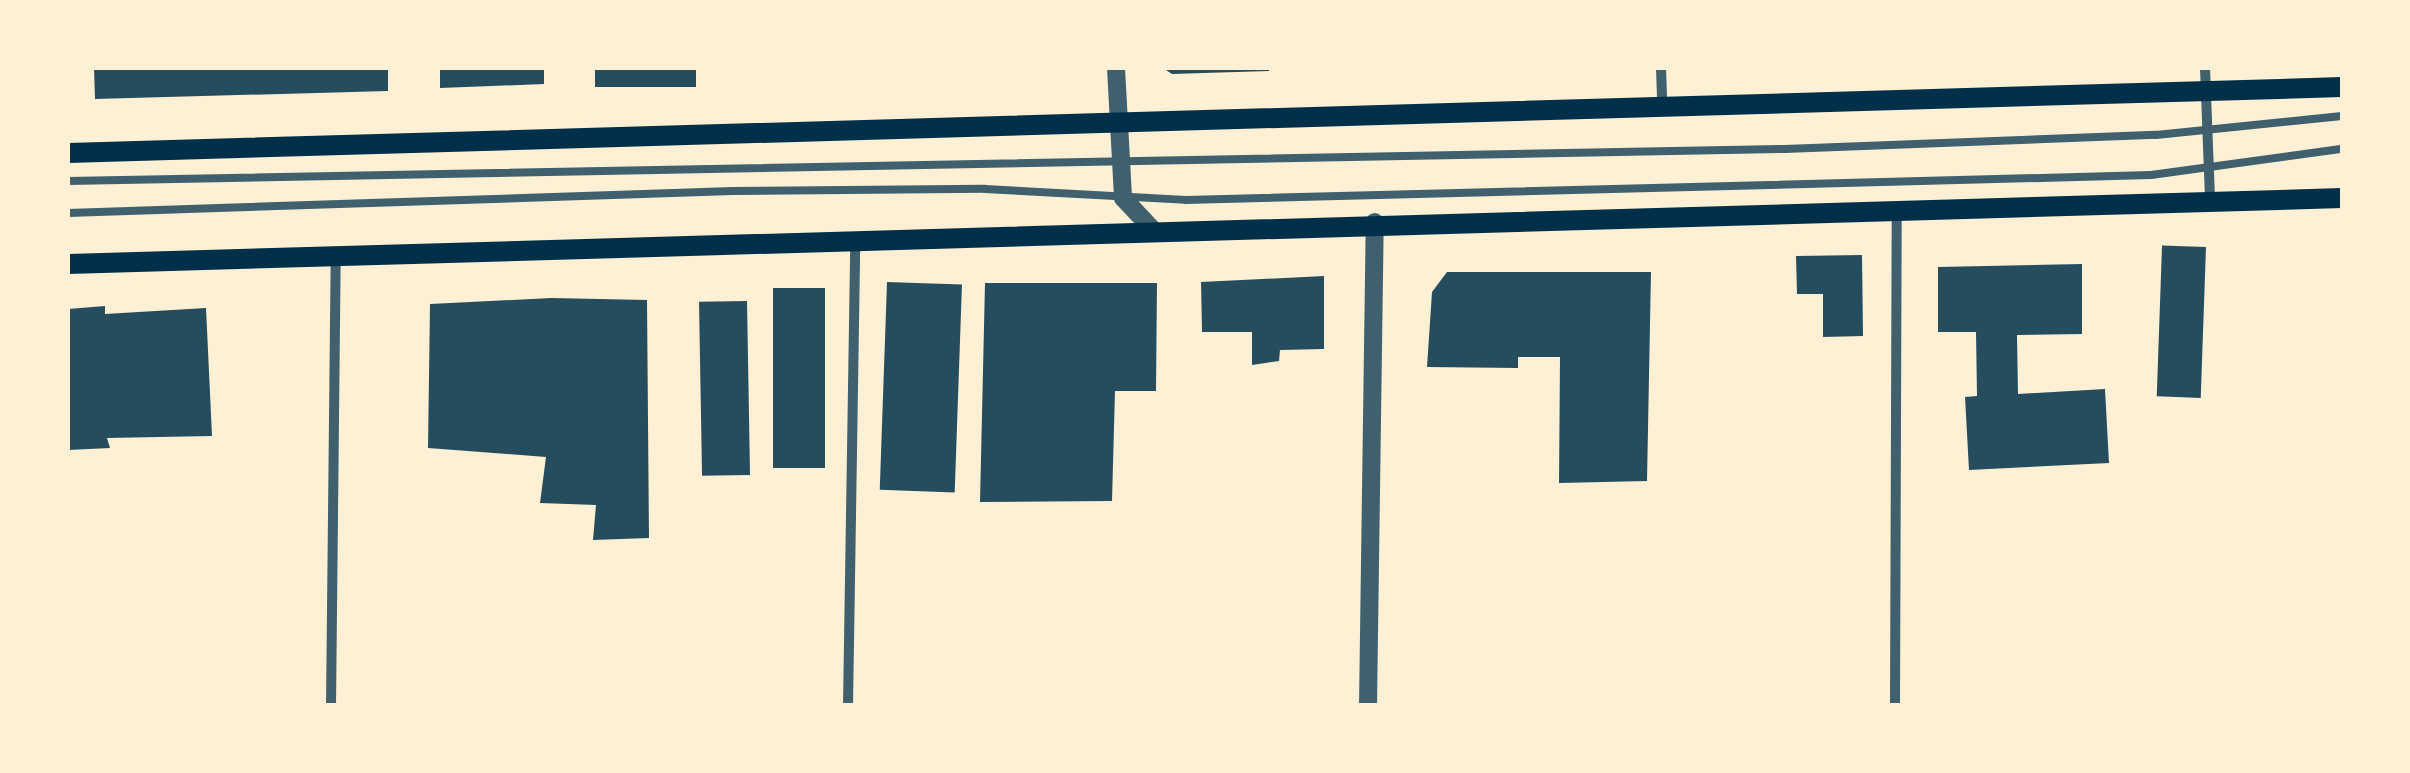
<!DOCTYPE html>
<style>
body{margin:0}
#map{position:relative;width:2410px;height:773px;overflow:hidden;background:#fdf0d5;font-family:"Alegreya Sans",sans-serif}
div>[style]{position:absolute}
.building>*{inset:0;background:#264d5e;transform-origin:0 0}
.service>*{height:8px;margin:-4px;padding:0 4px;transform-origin:4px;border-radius:4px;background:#3f606c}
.minor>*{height:10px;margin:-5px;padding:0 5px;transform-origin:5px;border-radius:5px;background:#3f606c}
.tertiary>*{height:18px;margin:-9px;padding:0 9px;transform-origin:9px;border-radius:9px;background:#3f606c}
.secondary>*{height:20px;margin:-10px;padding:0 10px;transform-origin:10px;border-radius:10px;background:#003049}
span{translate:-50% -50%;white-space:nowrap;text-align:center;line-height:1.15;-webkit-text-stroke:9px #fdf0d5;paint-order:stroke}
.frame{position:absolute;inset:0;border:70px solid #fdf0d5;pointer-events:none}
</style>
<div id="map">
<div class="building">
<i style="clip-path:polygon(94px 68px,388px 68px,388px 91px,95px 99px)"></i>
<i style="clip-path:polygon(440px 68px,544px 68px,544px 84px,440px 88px)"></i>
<i style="left:595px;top:68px;width:101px;height:19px"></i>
<i style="clip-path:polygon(1163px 68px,1269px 68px,1269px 71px,1172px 74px)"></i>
<i style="left:2206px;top:247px;width:151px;height:44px;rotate:92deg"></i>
<i style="clip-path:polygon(1862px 255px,1863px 336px,1823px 337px,1823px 294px,1797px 294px,1796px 256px)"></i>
<i style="clip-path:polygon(2082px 264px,2082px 334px,2017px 335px,2018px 394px,2105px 389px,2109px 463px,1969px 470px,1965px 397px,1977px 396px,1976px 332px,1938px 332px,1938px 267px)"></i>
<i style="clip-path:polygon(1447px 272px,1651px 272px,1647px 481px,1559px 483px,1560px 357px,1518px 357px,1518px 368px,1427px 367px,1432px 292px)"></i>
<i style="clip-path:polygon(1324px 276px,1324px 349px,1280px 350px,1279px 361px,1252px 365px,1252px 332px,1202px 332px,1201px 282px)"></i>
<i style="left:887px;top:282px;width:75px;height:208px;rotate:2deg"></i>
<i style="clip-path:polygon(985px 283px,1157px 283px,1156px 391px,1115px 391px,1112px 501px,980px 502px)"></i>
<i style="left:773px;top:288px;width:52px;height:180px"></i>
<i style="clip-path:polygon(551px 298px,647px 300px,649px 538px,593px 540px,596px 505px,540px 503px,546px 457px,428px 448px,430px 304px)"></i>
<i style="left:747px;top:301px;width:174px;height:48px;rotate:89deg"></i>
<i style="clip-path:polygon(105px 306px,105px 314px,206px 308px,212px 436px,107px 438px,110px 448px,68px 450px,68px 309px)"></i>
</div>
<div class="service">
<i style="left:68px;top:181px;width:1717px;rotate:-1.07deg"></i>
<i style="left:1785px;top:149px;width:371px;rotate:-2.2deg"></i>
<i style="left:2156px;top:135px;width:187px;rotate:-5.8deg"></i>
<i style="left:68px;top:213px;width:665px;rotate:-1.89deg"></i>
<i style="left:733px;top:191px;width:252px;rotate:-0.5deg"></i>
<i style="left:985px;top:189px;width:201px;rotate:3.1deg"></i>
<i style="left:1186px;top:200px;width:965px;rotate:-1.48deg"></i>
<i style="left:2151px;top:175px;width:193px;rotate:-7.8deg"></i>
</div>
<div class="minor">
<i style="left:1661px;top:68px;width:36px;rotate:88deg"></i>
<i style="left:2205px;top:68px;width:133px;rotate:87.8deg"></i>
<i style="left:331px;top:706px;width:453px;rotate:-89.4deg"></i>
<i style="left:848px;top:706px;width:464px;rotate:-89.1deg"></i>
<i style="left:1895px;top:706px;width:494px;rotate:-89.8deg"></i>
</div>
<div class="tertiary">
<i style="left:1116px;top:68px;width:130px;rotate:86.9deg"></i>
<i style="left:1123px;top:198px;width:47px;rotate:46.7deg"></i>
<i style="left:1368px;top:706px;width:484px;rotate:-89.2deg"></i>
</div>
<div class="secondary">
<i style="left:68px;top:153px;width:2275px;rotate:-1.66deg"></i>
<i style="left:68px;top:264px;width:2275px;rotate:-1.66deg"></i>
</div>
<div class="frame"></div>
</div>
